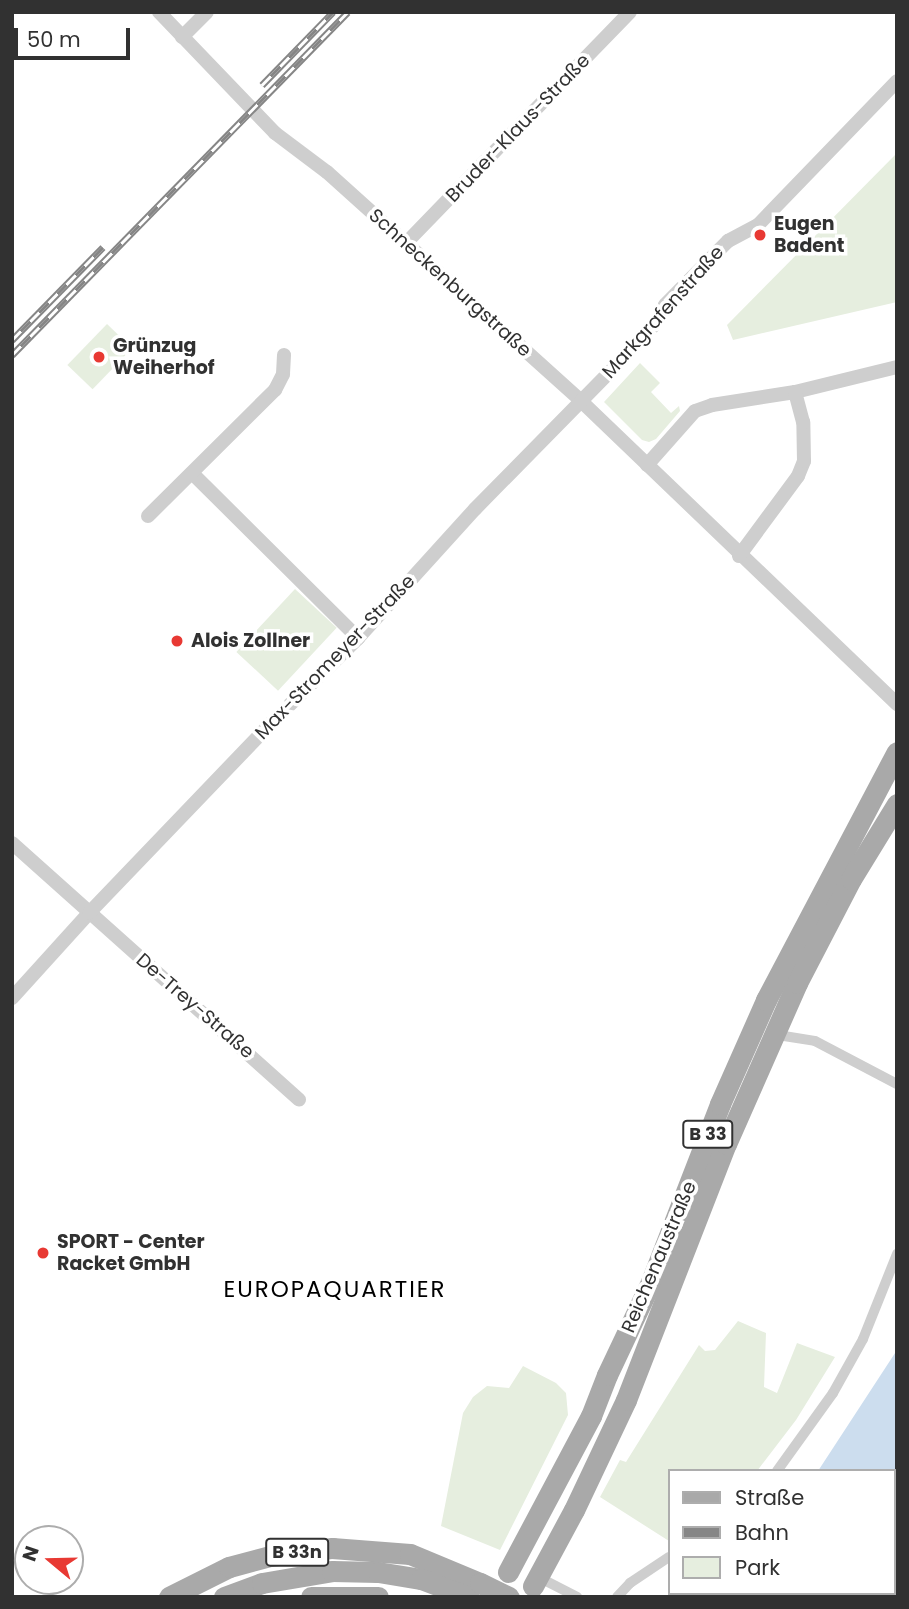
<!DOCTYPE html>
<meta charset="utf-8">
<style>
body{margin:0}
#map{position:relative;width:909px;height:1609px;overflow:hidden;background:#fff;font-family:Poppins,sans-serif}
div>[style]{position:absolute}
.green>*{inset:0;background:#e6eedf;transform-origin:0 0}
.water>*{inset:0;background:#cde}
.pedestrian>*{height:10px;margin:-5px;padding:0 5px;transform-origin:5px;border-radius:5px;background:#cecece}
.minor>*{height:14px;margin:-7px;padding:0 7px;transform-origin:7px;border-radius:7px;background:#cecece}
.primary>*{height:21px;margin:-10.5px;padding:0 10.5px;transform-origin:10.5px;border-radius:10.5px;background:#a9a9a9}
.rail>*{height:7px;margin-top:-3.5px;transform-origin:0;background:repeating-linear-gradient(90deg,#fff 0 13px,#868686 0 26px);box-sizing:border-box;border-block:2px solid #868686}
.primary-bridge>*{height:21px;margin:-10.5px;padding:0 10.5px;transform-origin:10.5px;border-radius:10.5px;background:#a9a9a9}
.dots>*{width:19px;height:19px;translate:-50% -50%;box-sizing:border-box;border:4px solid #fff;border-radius:50%}
span{translate:-50% -50%;white-space:nowrap;text-align:center;line-height:1.15;-webkit-text-stroke:7px #fff;paint-order:stroke}
.shield-label span{padding:2px 5px;background:#fff;border:2px solid;border-radius:5px;-webkit-text-stroke-width:0}
.shield-label{font-size:18px;color:#313131;font-weight:700}
.street-label{font-size:19px;color:#313131}
.poi-label{font-size:19px;color:#313131;font-weight:700}
.left{translate:0 -50%;text-align:left}
.quarter-label{font-size:23px;color:#000;letter-spacing:2px}
.frame{position:absolute;inset:0;border:14px solid #313131;pointer-events:none}
.legend{position:absolute;left:668px;top:1469px;width:228px;height:126px;box-sizing:border-box;background:#fff;border:2px solid #adadad;margin:0;padding:9px 12px;list-style:none;font-size:21px;color:#313131}
.legend li{display:flex;align-items:center;gap:14px;height:35px}
.legend b{width:35px;border:2px solid #adadad}
.north{position:absolute;left:14px;top:1525px;width:70px;height:70px;box-sizing:border-box;background:#fff;border:2px solid #adadad;border-radius:50%;rotate:289deg;font-size:19px;font-weight:700;line-height:28px;text-align:center;color:#313131}
.north::after{content:'';display:block;margin:auto;width:24px;height:32px;background:#e83933;clip-path:polygon(50% 0,100% 100%,50% 72%,0 100%)}
.scale{position:absolute;left:14px;top:28px;width:116px;height:32px;box-sizing:border-box;border:4px solid #313131;border-top:0;padding-left:9px;font-size:21px;line-height:24px;white-space:nowrap;color:#313131;-webkit-text-stroke:5px #fff;paint-order:stroke}
</style>
<div id="map">
<div class="green">
<i style="clip-path:polygon(897px 153px,897px 302px,733px 340px,727px 325px)"></i>
<i style="left:107px;top:324px;width:35px;height:57px;rotate:44deg"></i>
<i style="clip-path:polygon(640px 363px,660px 383px,651px 392px,671px 413px,679px 406px,680px 411px,656px 439px,649px 442px,642px 440px,604px 402px)"></i>
<i style="left:295px;top:589px;width:57px;height:86px;rotate:43deg"></i>
<i style="clip-path:polygon(738px 1321px,766px 1333px,764px 1387px,777px 1393px,797px 1343px,835px 1357px,796px 1420px,757px 1471px,669px 1471px,669px 1541px,600px 1497px,620px 1460px,626px 1462px,699px 1345px,705px 1351px,715px 1350px)"></i>
<i style="clip-path:polygon(523px 1366px,556px 1383px,566px 1393px,568px 1415px,500px 1550px,441px 1526px,463px 1413px,473px 1397px,487px 1386px,509px 1388px)"></i>
</div>
<div class="water">
<i style="clip-path:polygon(897px 1350px,897px 1597px,704px 1597px,710px 1593px,893px 1593px,893px 1471px,818px 1471px)"></i>
</div>
<div class="pedestrian">
<i style="left:784px;top:1036px;width:31px;rotate:9deg"></i>
<i style="left:815px;top:1041px;width:93px;rotate:27.7deg"></i>
<i style="left:777px;top:1471px;width:96px;rotate:-54.3deg"></i>
<i style="left:833px;top:1393px;width:62px;rotate:-60.9deg"></i>
<i style="left:863px;top:1339px;width:92px;rotate:-68.2deg"></i>
<i style="left:546px;top:1581px;width:35px;rotate:27deg"></i>
<i style="left:617px;top:1597px;width:19px;rotate:-47deg"></i>
<i style="left:630px;top:1583px;width:47px;rotate:-33.7deg"></i>
</div>
<div class="minor">
<i style="left:159px;top:12px;width:168px;rotate:46.2deg"></i>
<i style="left:275px;top:133px;width:65px;rotate:36.9deg"></i>
<i style="left:327px;top:172px;width:342px;rotate:42deg"></i>
<i style="left:581px;top:401px;width:438px;rotate:43.8deg"></i>
<i style="left:182px;top:37px;width:35px;rotate:-45deg"></i>
<i style="left:406px;top:243px;width:322px;rotate:-45.9deg"></i>
<i style="left:647px;top:465px;width:72px;rotate:-48.4deg"></i>
<i style="left:695px;top:411px;width:18px;rotate:-19deg"></i>
<i style="left:712px;top:405px;width:84px;rotate:-8.9deg"></i>
<i style="left:795px;top:392px;width:105px;rotate:-13.8deg"></i>
<i style="left:193px;top:474px;width:233px;rotate:44.8deg"></i>
<i style="left:148px;top:516px;width:179px;rotate:-44.8deg"></i>
<i style="left:275px;top:390px;width:18px;rotate:-63deg"></i>
<i style="left:283px;top:374px;width:19px;rotate:-87deg"></i>
<i style="left:739px;top:556px;width:99px;rotate:-53.6deg"></i>
<i style="left:798px;top:476px;width:16px;rotate:-68deg"></i>
<i style="left:804px;top:461px;width:39px;rotate:-91deg"></i>
<i style="left:803px;top:422px;width:31px;rotate:-105deg"></i>
<i style="left:12px;top:843px;width:385px;rotate:41.8deg"></i>
<i style="left:12px;top:998px;width:115px;rotate:-47.8deg"></i>
<i style="left:89px;top:913px;width:260px;rotate:-46.2deg"></i>
<i style="left:269px;top:725px;width:124px;rotate:-44.3deg"></i>
<i style="left:358px;top:638px;width:174px;rotate:-47.8deg"></i>
<i style="left:475px;top:509px;width:228px;rotate:-45.5deg"></i>
<i style="left:635px;top:346px;width:31px;rotate:-48deg"></i>
<i style="left:656px;top:323px;width:20px;rotate:-63deg"></i>
<i style="left:665px;top:305px;width:90px;rotate:-45.5deg"></i>
<i style="left:728px;top:241px;width:34px;rotate:-28deg"></i>
<i style="left:758px;top:225px;width:200px;rotate:-46deg"></i>
</div>
<div class="primary">
<i style="left:508px;top:1572px;width:177px;rotate:-62deg"></i>
<i style="left:591px;top:1416px;width:44px;rotate:-68.7deg"></i>
<i style="left:607px;top:1375px;width:103px;rotate:-64.7deg"></i>
<i style="left:651px;top:1282px;width:191px;rotate:-68.8deg"></i>
<i style="left:720px;top:1104px;width:114px;rotate:-66.1deg"></i>
<i style="left:766px;top:1000px;width:280px;rotate:-62.2deg"></i>
<i style="left:533px;top:1586px;width:86px;rotate:-61.7deg"></i>
<i style="left:574px;top:1510px;width:122px;rotate:-64.7deg"></i>
<i style="left:626px;top:1400px;width:275px;rotate:-68.7deg"></i>
<i style="left:726px;top:1144px;width:176px;rotate:-66.2deg"></i>
<i style="left:797px;top:983px;width:117px;rotate:-62.6deg"></i>
<i style="left:851px;top:879px;width:88px;rotate:-58.5deg"></i>
<i style="left:169px;top:1597px;width:67px;rotate:-26.6deg"></i>
<i style="left:229px;top:1567px;width:42px;rotate:-15deg"></i>
<i style="left:270px;top:1556px;width:63px;rotate:-7.4deg"></i>
<i style="left:332px;top:1548px;width:78px;rotate:4.4deg"></i>
<i style="left:410px;top:1554px;width:76px;rotate:22.5deg"></i>
<i style="left:224px;top:1597px;width:40px;rotate:-20.2deg"></i>
<i style="left:262px;top:1583px;width:71px;rotate:-9.7deg"></i>
<i style="left:332px;top:1571px;width:46px;rotate:1.2deg"></i>
<i style="left:378px;top:1572px;width:44px;rotate:9.2deg"></i>
<i style="left:421px;top:1579px;width:51px;rotate:20.6deg"></i>
<i style="left:311px;top:1597px;width:67px"></i>
</div>
<div class="rail">
<i style="left:262px;top:85px;width:102px;rotate:-45.8deg"></i>
<i style="left:12px;top:340px;width:130px;rotate:-45.6deg"></i>
<i style="left:12px;top:355px;width:480px;rotate:-45.6deg"></i>
</div>
<div class="primary-bridge">
<i style="left:480px;top:1583px;width:32px;rotate:26deg"></i>
</div>
<div class="dots">
<i style="left:760px;top:235px;background:#e83933"></i>
<i style="left:99px;top:357px;background:#e83933"></i>
<i style="left:177px;top:641px;background:#e83933"></i>
<i style="left:43px;top:1253px;background:#e83933"></i>
</div>
<div class="shield-label">
<span style="left:708px;top:1134px">B 33</span>
<span style="left:297px;top:1552px">B 33n</span>
</div>
<div class="street-label">
<span style="left:518px;top:128px;rotate:-46deg">Bruder-Klaus-Straße</span>
<span style="left:450px;top:283px;rotate:42deg">Schneckenburgstraße</span>
<span style="left:663px;top:312px;rotate:-48deg">Markgrafenstraße</span>
<span style="left:335px;top:657px;rotate:-46deg">Max-Stromeyer-Straße</span>
<span style="left:195px;top:1006px;rotate:41deg">De-Trey-Straße</span>
<span style="left:659px;top:1257px;rotate:-67deg">Reichenaustraße</span>
</div>
<div class="poi-label">
<span class="left" style="left:774px;top:235px">Eugen<br>Badent</span>
<span class="left" style="left:113px;top:357px">Grünzug<br>Weiherhof</span>
<span class="left" style="left:191px;top:641px">Alois Zollner</span>
<span class="left" style="left:57px;top:1253px">SPORT - Center<br>Racket GmbH</span>
</div>
<div class="quarter-label">
<span style="left:335px;top:1289px">EUROPAQUARTIER</span>
</div>
<div class="frame"></div>
<ul class="legend">
<li><b style="height:9px;background:#a9a9a9"></b>Straße</li>
<li><b style="height:9px;background:#868686"></b>Bahn</li>
<li><b style="height:19px;background:#e6eedf"></b>Park</li>
</ul>
<div class="north">N</div>
<div class="scale">50 m</div>
</div>
